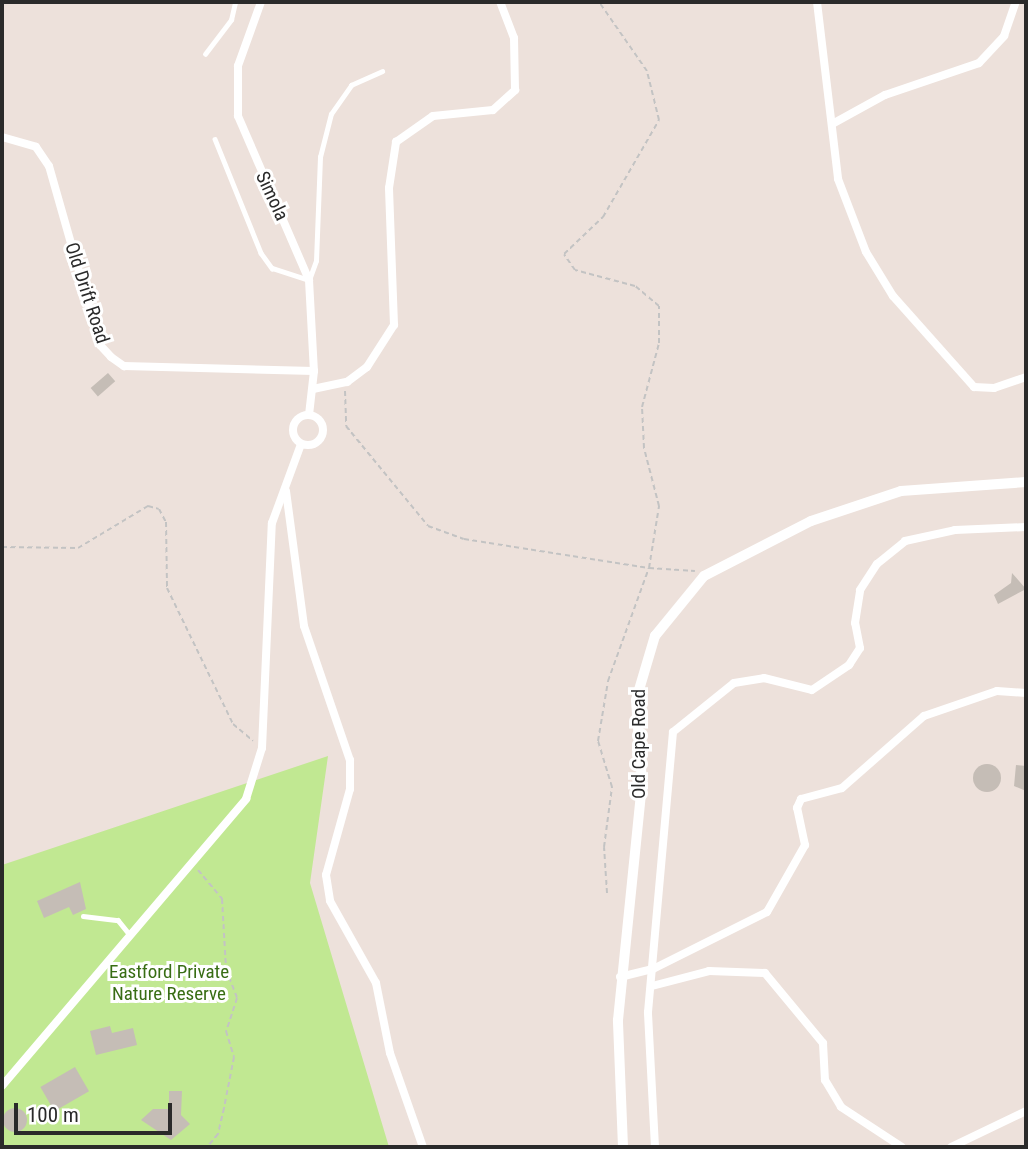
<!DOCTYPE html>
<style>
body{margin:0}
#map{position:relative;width:1028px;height:1149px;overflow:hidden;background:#ede1db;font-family:"Roboto Condensed",sans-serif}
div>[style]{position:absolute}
.green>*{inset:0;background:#c1e892}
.building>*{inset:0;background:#c5bdb6;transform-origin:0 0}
.round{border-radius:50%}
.path>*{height:2px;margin-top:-1px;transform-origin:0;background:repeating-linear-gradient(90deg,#c3c3c3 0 5px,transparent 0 8.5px)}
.service>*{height:4.5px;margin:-2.25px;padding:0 2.25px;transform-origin:2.25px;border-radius:2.25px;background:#fff}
.minor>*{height:8px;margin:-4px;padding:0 4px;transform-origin:4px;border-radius:4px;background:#fff}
.minor>.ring{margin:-4px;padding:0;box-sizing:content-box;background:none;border:8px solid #fff;border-radius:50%}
.tertiary>*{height:10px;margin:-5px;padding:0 5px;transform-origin:5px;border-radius:5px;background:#fff}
span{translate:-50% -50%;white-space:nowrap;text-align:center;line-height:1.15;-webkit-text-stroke:6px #fff;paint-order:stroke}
.street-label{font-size:19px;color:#2a2a2a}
.park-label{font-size:19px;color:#386d14}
.frame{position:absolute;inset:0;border:4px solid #2a2a2a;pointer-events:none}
.scale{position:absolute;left:14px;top:1103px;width:158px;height:32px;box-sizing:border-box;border:4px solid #2a2a2a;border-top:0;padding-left:9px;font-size:21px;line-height:24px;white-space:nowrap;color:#2a2a2a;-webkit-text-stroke:5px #fff;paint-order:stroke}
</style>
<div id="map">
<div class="green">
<i style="clip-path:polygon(328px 756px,310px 883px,389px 1147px,2px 1147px,2px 865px)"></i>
</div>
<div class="building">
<i style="left:108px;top:373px;width:11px;height:23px;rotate:49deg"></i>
<i style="clip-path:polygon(1012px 573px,1026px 589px,998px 604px,994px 595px,1011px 583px)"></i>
<i class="round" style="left:973px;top:764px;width:28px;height:28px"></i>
<i style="clip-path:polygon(1016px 765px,1026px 766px,1026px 791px,1014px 786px)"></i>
<i style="clip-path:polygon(80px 882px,86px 909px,73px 915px,69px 907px,44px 918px,37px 901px)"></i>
<i style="clip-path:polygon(110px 1026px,112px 1033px,133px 1028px,137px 1045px,96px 1055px,90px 1031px)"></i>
<i style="left:75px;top:1067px;width:28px;height:40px;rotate:60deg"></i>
<i style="clip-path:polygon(169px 1091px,182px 1091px,181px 1115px,190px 1124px,171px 1140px,141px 1120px,153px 1109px,169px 1109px)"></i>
<i class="round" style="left:3px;top:1108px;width:24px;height:24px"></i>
</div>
<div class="path">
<i style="left:345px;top:391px;width:35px;rotate:88deg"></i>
<i style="left:346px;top:426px;width:129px;rotate:50.6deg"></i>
<i style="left:428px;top:526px;width:38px;rotate:20deg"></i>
<i style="left:464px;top:539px;width:187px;rotate:8.9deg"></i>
<i style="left:649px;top:568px;width:63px;rotate:-80.8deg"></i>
<i style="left:659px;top:506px;width:60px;rotate:-104.5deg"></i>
<i style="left:644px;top:448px;width:41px;rotate:-92.8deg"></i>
<i style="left:642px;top:407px;width:66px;rotate:-75.1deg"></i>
<i style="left:659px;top:343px;width:37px;rotate:-90deg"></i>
<i style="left:659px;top:306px;width:31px;rotate:-140deg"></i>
<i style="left:635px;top:286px;width:62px;rotate:-165.1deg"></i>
<i style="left:575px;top:270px;width:19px;rotate:-125deg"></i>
<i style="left:564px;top:254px;width:54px;rotate:-43.5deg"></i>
<i style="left:603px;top:217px;width:112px;rotate:-60deg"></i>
<i style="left:659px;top:120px;width:50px;rotate:-103.8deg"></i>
<i style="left:647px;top:71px;width:84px;rotate:-124.8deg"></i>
<i style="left:2px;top:547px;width:76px;rotate:0.8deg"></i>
<i style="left:78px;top:548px;width:82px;rotate:-31deg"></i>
<i style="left:148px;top:506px;width:11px;rotate:15deg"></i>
<i style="left:159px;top:509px;width:15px;rotate:62deg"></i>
<i style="left:166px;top:522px;width:66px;rotate:89.1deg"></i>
<i style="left:167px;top:588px;width:151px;rotate:64.1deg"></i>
<i style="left:233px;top:724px;width:26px;rotate:40deg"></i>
<i style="left:198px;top:870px;width:38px;rotate:50deg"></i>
<i style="left:222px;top:899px;width:70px;rotate:86.7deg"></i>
<i style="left:226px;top:969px;width:31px;rotate:69deg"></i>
<i style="left:237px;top:998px;width:35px;rotate:108deg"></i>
<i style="left:226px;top:1031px;width:27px;rotate:73deg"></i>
<i style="left:234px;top:1057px;width:52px;rotate:101.1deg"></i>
<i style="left:224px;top:1108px;width:27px;rotate:103deg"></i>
<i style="left:218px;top:1134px;width:17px;rotate:130deg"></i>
<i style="left:607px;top:893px;width:46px;rotate:-93.7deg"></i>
<i style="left:604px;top:847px;width:61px;rotate:-82.4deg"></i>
<i style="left:612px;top:787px;width:48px;rotate:-106.9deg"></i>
<i style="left:598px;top:741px;width:61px;rotate:-80.5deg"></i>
<i style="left:608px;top:681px;width:120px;rotate:-70.1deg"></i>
<i style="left:649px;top:568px;width:46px;rotate:3.7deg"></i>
</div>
<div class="service">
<i style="left:205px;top:54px;width:43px;rotate:-52.6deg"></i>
<i style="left:231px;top:20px;width:18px;rotate:-77deg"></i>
<i style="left:215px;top:139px;width:123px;rotate:68deg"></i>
<i style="left:261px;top:253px;width:19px;rotate:54deg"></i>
<i style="left:272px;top:268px;width:39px;rotate:18deg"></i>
<i style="left:309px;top:280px;width:20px;rotate:-70deg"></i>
<i style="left:316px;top:261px;width:104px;rotate:-87.8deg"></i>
<i style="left:320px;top:157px;width:44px;rotate:-75.7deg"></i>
<i style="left:331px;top:114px;width:35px;rotate:-55deg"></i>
<i style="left:351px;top:85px;width:34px;rotate:-24deg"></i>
<i style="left:83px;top:916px;width:35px;rotate:7deg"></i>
<i style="left:118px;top:920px;width:19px;rotate:51deg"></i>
</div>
<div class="minor">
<i style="left:261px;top:2px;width:68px;rotate:109.8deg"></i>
<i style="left:238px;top:66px;width:50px;rotate:90deg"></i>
<i style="left:238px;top:116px;width:179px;rotate:66.6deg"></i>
<i style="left:309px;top:280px;width:91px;rotate:86.9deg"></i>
<i style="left:314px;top:371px;width:44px;rotate:96.5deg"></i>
<i style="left:817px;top:2px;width:178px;rotate:83.2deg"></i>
<i style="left:838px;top:179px;width:78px;rotate:69deg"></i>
<i style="left:866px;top:252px;width:52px;rotate:58.5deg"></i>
<i style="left:893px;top:296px;width:122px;rotate:48.3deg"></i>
<i style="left:974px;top:387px;width:20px;rotate:3deg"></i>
<i style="left:994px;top:388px;width:34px;rotate:-19deg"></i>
<i style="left:834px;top:123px;width:58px;rotate:-28.8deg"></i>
<i style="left:885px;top:95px;width:99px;rotate:-18.8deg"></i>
<i style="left:979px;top:63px;width:37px;rotate:-47deg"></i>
<i style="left:1004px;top:36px;width:36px;rotate:-71deg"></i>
<i style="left:2px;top:137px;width:35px;rotate:16deg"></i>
<i style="left:36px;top:147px;width:23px;rotate:56deg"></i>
<i style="left:49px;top:166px;width:186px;rotate:74.1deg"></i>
<i style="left:100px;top:345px;width:16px;rotate:47deg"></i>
<i style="left:111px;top:357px;width:16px;rotate:35deg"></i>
<i style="left:124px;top:366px;width:190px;rotate:1.5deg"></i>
<i style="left:313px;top:389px;width:35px;rotate:-12deg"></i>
<i style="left:347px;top:382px;width:25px;rotate:-37deg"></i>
<i style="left:367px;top:367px;width:50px;rotate:-57.3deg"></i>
<i style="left:394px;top:325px;width:137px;rotate:-92.1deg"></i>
<i style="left:389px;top:188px;width:47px;rotate:-81.3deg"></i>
<i style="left:396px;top:142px;width:45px;rotate:-35.1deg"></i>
<i style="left:433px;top:116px;width:60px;rotate:-5.7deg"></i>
<i style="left:493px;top:110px;width:30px;rotate:-42deg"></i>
<i style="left:515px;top:90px;width:52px;rotate:-91.1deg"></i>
<i style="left:514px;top:38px;width:39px;rotate:-111deg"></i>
<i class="ring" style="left:293px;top:415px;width:22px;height:22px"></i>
<i style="left:286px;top:491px;width:136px;rotate:82.4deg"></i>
<i style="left:304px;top:626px;width:142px;rotate:71.1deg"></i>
<i style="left:350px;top:760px;width:29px;rotate:90deg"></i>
<i style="left:350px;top:789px;width:89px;rotate:105.6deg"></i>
<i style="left:326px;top:875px;width:26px;rotate:81deg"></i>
<i style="left:330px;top:901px;width:94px;rotate:60.7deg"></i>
<i style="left:376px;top:983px;width:71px;rotate:78.7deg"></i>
<i style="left:390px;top:1053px;width:100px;rotate:70.7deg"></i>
<i style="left:620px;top:977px;width:34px;rotate:-14deg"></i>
<i style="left:653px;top:969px;width:127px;rotate:-26.6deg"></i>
<i style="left:767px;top:912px;width:77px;rotate:-60.4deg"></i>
<i style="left:805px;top:845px;width:38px;rotate:-102deg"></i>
<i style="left:797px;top:808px;width:10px;rotate:-66deg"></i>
<i style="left:801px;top:799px;width:42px;rotate:-15deg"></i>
<i style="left:842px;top:788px;width:109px;rotate:-41.3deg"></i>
<i style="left:924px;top:716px;width:77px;rotate:-18.9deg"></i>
<i style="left:997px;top:691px;width:29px;rotate:4deg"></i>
<i style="left:652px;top:986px;width:59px;rotate:-14.7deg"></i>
<i style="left:709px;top:971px;width:56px;rotate:2deg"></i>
<i style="left:765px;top:973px;width:91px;rotate:50.4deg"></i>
<i style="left:823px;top:1043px;width:37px;rotate:87deg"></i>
<i style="left:825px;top:1080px;width:31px;rotate:59deg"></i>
<i style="left:841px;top:1107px;width:73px;rotate:33.3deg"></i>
<i style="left:2px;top:1086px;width:377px;rotate:-49.6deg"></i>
<i style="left:246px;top:799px;width:53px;rotate:-72.6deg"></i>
<i style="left:262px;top:748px;width:225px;rotate:-87.5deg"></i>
<i style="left:272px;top:523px;width:84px;rotate:-69.8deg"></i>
<i style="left:655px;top:1147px;width:135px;rotate:-93deg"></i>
<i style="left:648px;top:1012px;width:281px;rotate:-84.9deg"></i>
<i style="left:673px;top:732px;width:78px;rotate:-38.8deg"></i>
<i style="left:734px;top:683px;width:30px;rotate:-9deg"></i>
<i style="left:764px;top:678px;width:49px;rotate:14deg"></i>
<i style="left:812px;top:690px;width:45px;rotate:-34deg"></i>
<i style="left:849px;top:665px;width:20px;rotate:-57deg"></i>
<i style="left:860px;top:648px;width:25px;rotate:-101deg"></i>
<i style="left:855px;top:623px;width:33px;rotate:-81deg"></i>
<i style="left:860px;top:590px;width:31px;rotate:-57deg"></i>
<i style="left:877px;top:564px;width:36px;rotate:-39deg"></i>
<i style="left:905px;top:541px;width:51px;rotate:-12.4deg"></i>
<i style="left:955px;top:530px;width:71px;rotate:-2.4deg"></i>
<i style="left:951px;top:1147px;width:83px;rotate:-25.6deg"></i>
</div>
<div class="tertiary">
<i style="left:623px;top:1147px;width:127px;rotate:-92.3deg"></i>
<i style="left:618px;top:1020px;width:239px;rotate:-84.2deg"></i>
<i style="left:642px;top:782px;width:82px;rotate:-94.2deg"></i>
<i style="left:636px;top:700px;width:67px;rotate:-73.5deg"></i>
<i style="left:655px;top:636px;width:77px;rotate:-50.8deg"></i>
<i style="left:704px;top:576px;width:120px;rotate:-27.2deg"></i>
<i style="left:811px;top:521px;width:95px;rotate:-18.4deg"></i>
<i style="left:901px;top:491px;width:125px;rotate:-4.1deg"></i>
</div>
<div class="street-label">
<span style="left:272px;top:196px;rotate:65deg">Simola</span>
<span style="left:87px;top:293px;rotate:72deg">Old Drift Road</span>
<span style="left:639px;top:744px;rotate:-90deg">Old Cape Road</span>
</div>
<div class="park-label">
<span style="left:169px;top:983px">Eastford Private<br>Nature Reserve</span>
</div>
<div class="frame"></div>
<div class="scale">100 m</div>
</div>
